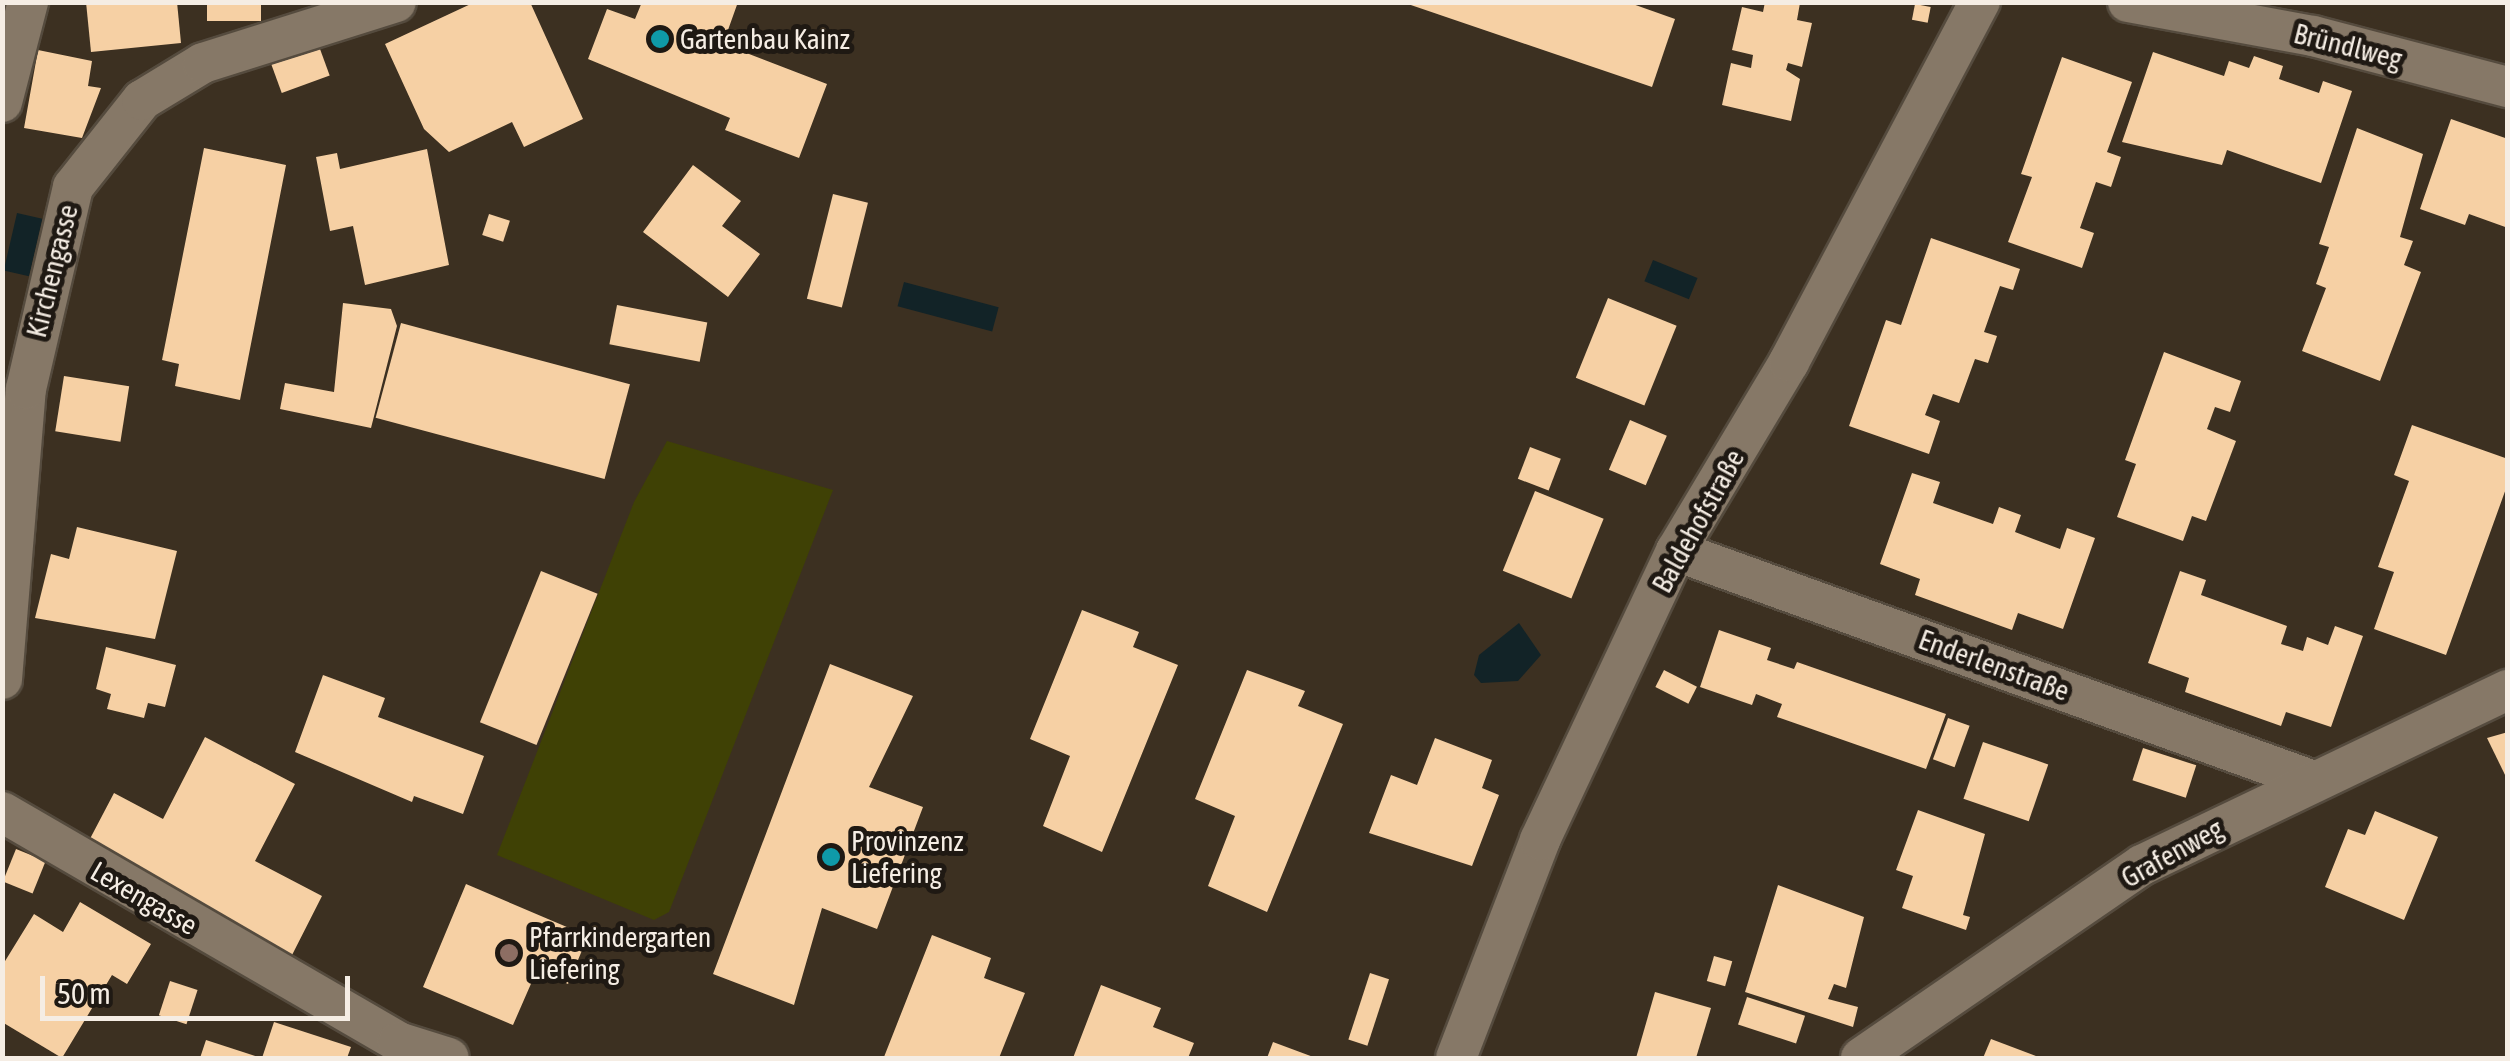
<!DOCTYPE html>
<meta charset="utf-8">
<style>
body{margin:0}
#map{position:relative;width:2510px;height:1061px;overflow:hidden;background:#3c3021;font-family:"Asap Condensed",sans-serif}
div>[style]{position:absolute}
.green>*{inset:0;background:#3f4105}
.water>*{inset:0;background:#122327;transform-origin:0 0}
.building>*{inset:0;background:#f6d0a4;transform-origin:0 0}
.roads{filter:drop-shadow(2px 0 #554b3e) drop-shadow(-2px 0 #554b3e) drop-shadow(0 2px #554b3e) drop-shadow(0 -2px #554b3e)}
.street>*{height:40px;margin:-20px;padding:0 20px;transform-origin:20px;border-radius:20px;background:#867867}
.dots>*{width:28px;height:28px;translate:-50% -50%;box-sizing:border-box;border:5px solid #1f1913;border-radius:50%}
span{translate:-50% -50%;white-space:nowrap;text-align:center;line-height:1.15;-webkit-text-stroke:10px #1f1913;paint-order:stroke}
.poi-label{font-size:28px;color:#f5ede4}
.left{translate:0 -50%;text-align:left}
.street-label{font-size:28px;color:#f5ede4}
.frame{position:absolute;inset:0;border:5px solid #f5ede4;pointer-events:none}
.scale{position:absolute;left:40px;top:976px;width:310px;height:45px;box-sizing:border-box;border:5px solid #f5ede4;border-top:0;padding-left:12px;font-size:30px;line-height:35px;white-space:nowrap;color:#f5ede4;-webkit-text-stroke:8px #1f1913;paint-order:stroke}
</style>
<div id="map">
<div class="green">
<i style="clip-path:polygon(667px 441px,833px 490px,669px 912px,654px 920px,497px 855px,634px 502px)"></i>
</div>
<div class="water">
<i style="left:17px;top:213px;width:26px;height:59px;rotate:13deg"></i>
<i style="left:1653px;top:260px;width:48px;height:23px;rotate:22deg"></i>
<i style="left:904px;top:282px;width:98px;height:25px;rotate:15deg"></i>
<i style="clip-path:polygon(1519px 623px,1541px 655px,1518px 681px,1481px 683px,1474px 675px,1479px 655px)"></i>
</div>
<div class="building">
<i style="clip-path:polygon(86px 2px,177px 2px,181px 43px,91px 52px)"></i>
<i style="left:207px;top:2px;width:54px;height:19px"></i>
<i style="clip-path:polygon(475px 2px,530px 2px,583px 119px,524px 147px,512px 122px,449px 152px,424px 129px,385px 44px)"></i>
<i style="clip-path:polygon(642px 2px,738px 2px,723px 44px,827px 84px,799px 158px,725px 130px,730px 118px,588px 59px,607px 9px,635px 19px)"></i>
<i style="clip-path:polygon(1402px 2px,1627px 2px,1675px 19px,1652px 87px)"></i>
<i style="clip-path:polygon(1765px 2px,1818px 2px,1800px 3px,1797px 20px,1812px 23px,1802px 67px,1788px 63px,1786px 70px,1800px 79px,1791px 121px,1722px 105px,1731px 63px,1751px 68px,1753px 55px,1732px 50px,1742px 7px,1763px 12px)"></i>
<i style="left:1915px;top:4px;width:16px;height:16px;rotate:11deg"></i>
<i style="left:316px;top:38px;width:40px;height:51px;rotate:70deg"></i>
<i style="clip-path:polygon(38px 50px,92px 61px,88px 86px,101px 88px,82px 138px,24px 128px)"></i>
<i style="clip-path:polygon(2153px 52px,2224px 76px,2229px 61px,2249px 68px,2254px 56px,2283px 66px,2279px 79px,2319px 93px,2323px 81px,2352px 91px,2321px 183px,2227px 150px,2222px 165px,2122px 142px)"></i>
<i style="clip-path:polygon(2062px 57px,2132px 82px,2107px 152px,2121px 157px,2111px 187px,2096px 182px,2080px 228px,2094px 233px,2082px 268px,2008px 242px,2032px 177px,2021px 174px)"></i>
<i style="clip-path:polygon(2451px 119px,2508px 139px,2508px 228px,2469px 214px,2465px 225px,2420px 209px)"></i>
<i style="clip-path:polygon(2357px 128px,2423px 154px,2400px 237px,2413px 241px,2404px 265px,2421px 272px,2380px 381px,2302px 351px,2326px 288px,2316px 284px,2329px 247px,2319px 244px)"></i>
<i style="clip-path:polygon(204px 148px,286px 165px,240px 400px,175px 386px,179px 364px,162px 360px)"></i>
<i style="clip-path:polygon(427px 149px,449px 265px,365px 285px,353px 226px,330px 231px,316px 157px,337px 153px,340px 169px)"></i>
<i style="clip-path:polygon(693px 165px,741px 201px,722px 226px,760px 254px,728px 297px,643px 232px)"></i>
<i style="left:833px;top:194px;width:36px;height:108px;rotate:14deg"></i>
<i style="left:489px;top:214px;width:22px;height:22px;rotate:18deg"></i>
<i style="clip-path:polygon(1931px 238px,2020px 269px,2013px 290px,2000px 286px,1984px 332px,1997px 336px,1988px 363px,1975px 359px,1959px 403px,1933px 394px,1925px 415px,1940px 421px,1929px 454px,1849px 426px,1886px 320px,1901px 325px)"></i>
<i style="left:1608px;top:298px;width:74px;height:86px;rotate:22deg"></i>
<i style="clip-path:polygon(343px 303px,391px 309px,397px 326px,371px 428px,280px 409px,285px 383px,334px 392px)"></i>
<i style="left:617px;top:305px;width:92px;height:40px;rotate:11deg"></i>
<i style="left:401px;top:323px;width:237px;height:98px;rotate:15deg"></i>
<i style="clip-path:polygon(2164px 352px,2241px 381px,2230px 412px,2215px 407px,2207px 429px,2236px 441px,2206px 521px,2192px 516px,2183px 541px,2117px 517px,2136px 464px,2125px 460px)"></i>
<i style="left:64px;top:376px;width:66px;height:56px;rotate:9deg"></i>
<i style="left:1630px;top:420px;width:40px;height:54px;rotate:23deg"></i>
<i style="clip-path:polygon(2412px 425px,2508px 459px,2508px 483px,2446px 655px,2374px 629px,2394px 572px,2378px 567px,2409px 481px,2394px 475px)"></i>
<i style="left:1530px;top:447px;width:33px;height:34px;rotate:21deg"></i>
<i style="clip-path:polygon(1912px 473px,1940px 482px,1933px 503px,1993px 524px,1999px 507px,2021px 515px,2015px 532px,2060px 549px,2067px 528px,2095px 538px,2063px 629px,2018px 613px,2012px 630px,1915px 595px,1920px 579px,1880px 564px)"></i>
<i style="left:1535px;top:491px;width:74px;height:86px;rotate:22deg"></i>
<i style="clip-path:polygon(77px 527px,177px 551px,155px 639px,35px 618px,51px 554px,69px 559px)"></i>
<i style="left:541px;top:571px;width:61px;height:163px;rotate:22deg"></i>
<i style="clip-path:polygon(2180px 571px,2206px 580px,2201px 595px,2287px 626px,2281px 644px,2303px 651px,2307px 637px,2328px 645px,2335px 626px,2363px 636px,2331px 727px,2286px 712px,2281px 726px,2185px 692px,2189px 678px,2148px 663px)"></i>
<i style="clip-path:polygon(1082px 610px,1139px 632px,1133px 647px,1178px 665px,1102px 852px,1043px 826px,1070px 756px,1030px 739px)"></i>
<i style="clip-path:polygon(1719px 630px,1771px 648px,1767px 660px,1794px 669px,1797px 662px,1946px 714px,1926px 769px,1777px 717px,1782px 704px,1756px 694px,1752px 705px,1700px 687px)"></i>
<i style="clip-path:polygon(106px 647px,176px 665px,165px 707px,148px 703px,144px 718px,107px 709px,111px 694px,96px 689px)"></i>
<i style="clip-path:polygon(830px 664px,913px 696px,869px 787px,923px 807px,877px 929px,822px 908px,794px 1005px,713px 974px)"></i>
<i style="clip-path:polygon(1247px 670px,1305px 691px,1298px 706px,1343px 724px,1267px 912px,1208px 886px,1235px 816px,1195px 799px)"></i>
<i style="left:1664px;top:670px;width:37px;height:19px;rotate:27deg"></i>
<i style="clip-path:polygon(323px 675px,385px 698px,378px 717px,484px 756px,463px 814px,414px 796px,412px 802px,295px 752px)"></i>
<i style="left:1948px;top:718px;width:23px;height:44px;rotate:20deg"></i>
<i style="clip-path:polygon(2508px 732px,2508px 781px,2487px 738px)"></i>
<i style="clip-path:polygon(205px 737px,295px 784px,255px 861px,322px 896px,289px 961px,82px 854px,114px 793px,163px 819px)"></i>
<i style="clip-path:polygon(1435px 738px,1492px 760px,1482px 788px,1499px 795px,1472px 866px,1369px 833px,1391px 775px,1417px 785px)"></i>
<i style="left:1983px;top:742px;width:69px;height:60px;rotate:19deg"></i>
<i style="left:2143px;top:748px;width:56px;height:34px;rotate:18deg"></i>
<i style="clip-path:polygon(1918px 810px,1985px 834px,1963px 915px,1970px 917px,1966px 930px,1902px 908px,1913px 876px,1896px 870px)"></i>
<i style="clip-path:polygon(2375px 811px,2438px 837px,2404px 920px,2325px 887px,2348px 829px,2365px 835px)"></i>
<i style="left:16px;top:849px;width:32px;height:35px;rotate:22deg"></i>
<i style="clip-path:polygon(466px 884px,588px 936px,568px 984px,537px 970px,513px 1025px,423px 987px)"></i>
<i style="clip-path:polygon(1778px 885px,1864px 917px,1846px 988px,1834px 984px,1828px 999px,1858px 1007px,1853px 1027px,1745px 992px)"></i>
<i style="clip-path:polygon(80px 902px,151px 944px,127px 984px,112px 975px,62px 1058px,2px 1022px,2px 966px,34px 914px,63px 932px)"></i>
<i style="clip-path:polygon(932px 935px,991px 958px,984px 978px,1025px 993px,999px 1058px,884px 1057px)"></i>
<i style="left:1714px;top:956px;width:19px;height:26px;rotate:16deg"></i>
<i style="left:1370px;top:973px;width:20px;height:70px;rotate:18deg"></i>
<i style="left:170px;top:981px;width:29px;height:36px;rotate:18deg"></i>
<i style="clip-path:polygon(1101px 985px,1161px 1008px,1153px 1027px,1194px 1043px,1188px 1058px,1073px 1058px)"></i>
<i style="clip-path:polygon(1655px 992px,1711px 1008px,1696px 1058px,1636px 1058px)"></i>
<i style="left:1747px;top:997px;width:61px;height:29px;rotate:18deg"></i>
<i style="clip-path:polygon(274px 1022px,351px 1047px,347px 1058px,262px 1058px)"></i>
<i style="clip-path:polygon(1991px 1039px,2041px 1058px,1983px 1058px)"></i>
<i style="clip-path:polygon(206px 1040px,261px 1058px,200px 1058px)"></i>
<i style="clip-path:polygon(1273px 1042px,1316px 1058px,1267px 1058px)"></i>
</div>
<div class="roads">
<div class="street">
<i style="left:2128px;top:2px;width:188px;rotate:10.4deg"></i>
<i style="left:2313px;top:36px;width:202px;rotate:14.7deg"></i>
<i style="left:2px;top:102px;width:103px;rotate:-75.4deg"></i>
<i style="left:1676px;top:551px;width:675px;rotate:19.83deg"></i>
<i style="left:2px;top:679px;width:291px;rotate:-85.3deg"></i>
<i style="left:26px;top:389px;width:207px;rotate:-76.9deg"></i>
<i style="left:73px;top:187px;width:111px;rotate:-51.6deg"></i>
<i style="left:142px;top:100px;width:71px;rotate:-31.2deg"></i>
<i style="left:203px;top:63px;width:202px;rotate:-17.5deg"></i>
<i style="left:2px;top:812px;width:458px;rotate:30.1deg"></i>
<i style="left:398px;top:1042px;width:53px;rotate:17.4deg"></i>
<i style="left:1456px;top:1058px;width:234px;rotate:-68.9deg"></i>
<i style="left:1540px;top:840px;width:319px;rotate:-64.8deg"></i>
<i style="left:1676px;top:551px;width:220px;rotate:-59.1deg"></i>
<i style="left:1789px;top:362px;width:408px;rotate:-62.1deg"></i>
<i style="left:1861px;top:1058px;width:341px;rotate:-34.5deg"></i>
<i style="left:2142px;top:865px;width:406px;rotate:-25.6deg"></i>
</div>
</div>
<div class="dots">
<i style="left:660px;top:39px;background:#0f9aa8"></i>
<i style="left:831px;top:857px;background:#0f9aa8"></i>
<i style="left:509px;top:953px;background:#8d6e63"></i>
</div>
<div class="poi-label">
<span class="left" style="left:680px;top:39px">Gartenbau Kainz</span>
<span class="left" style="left:851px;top:857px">Provinzenz<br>Liefering</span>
<span class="left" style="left:529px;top:953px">Pfarrkindergarten<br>Liefering</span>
</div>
<div class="street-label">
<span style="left:2348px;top:46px;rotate:14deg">Bründlweg</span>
<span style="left:52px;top:271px;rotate:-76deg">Kirchengasse</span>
<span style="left:1698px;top:521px;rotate:-61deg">Baldehofstraße</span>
<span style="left:1994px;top:665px;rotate:20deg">Enderlenstraße</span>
<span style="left:2172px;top:853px;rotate:-29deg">Grafenweg</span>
<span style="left:144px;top:898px;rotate:30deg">Lexengasse</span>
</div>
<div class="frame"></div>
<div class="scale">50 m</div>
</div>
